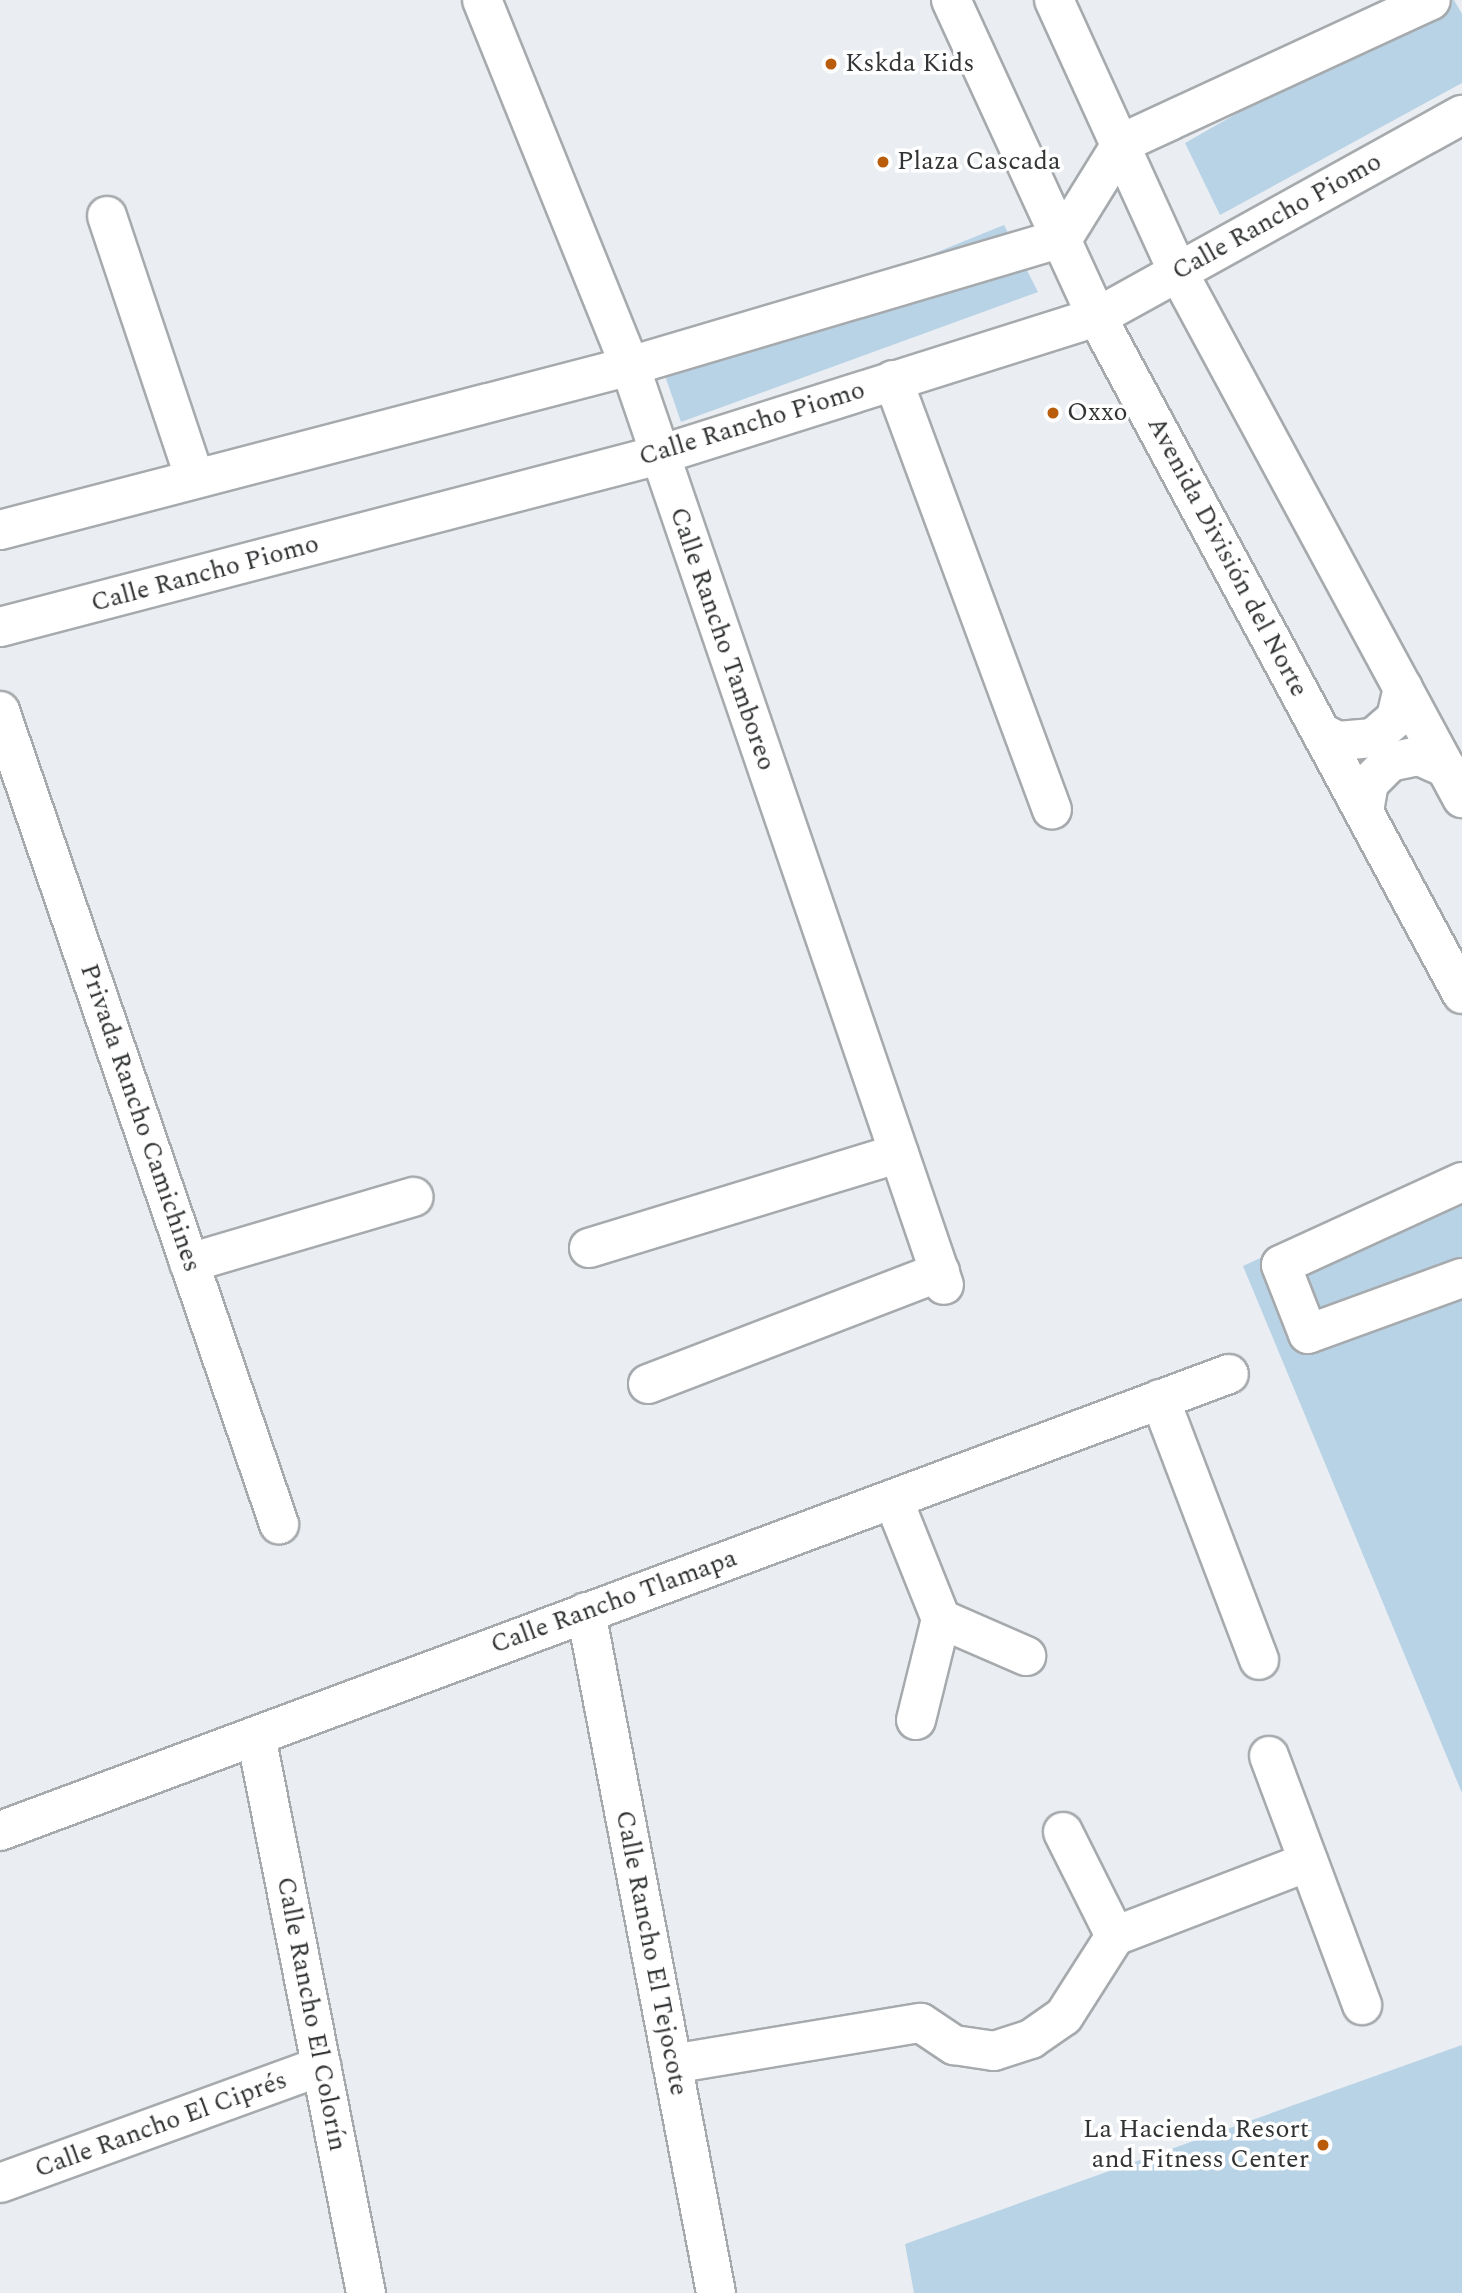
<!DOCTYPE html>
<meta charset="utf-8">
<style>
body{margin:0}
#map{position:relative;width:1462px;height:2293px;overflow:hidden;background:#eaeef2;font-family:Spectral,serif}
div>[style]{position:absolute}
.green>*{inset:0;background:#b8d2e6}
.roads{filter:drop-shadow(2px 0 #a6aaad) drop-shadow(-2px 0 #a6aaad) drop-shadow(0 2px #a6aaad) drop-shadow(0 -2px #a6aaad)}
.minor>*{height:38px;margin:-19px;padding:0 19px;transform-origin:19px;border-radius:19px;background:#fff}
.major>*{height:38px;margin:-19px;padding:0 19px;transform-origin:19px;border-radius:19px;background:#fff}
.dots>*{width:19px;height:19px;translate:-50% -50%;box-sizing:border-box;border:4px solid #fff;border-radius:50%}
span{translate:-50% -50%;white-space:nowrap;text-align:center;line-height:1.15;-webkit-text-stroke:7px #fff;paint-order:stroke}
.poi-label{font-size:26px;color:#313334}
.left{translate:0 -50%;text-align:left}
.right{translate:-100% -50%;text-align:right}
.street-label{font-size:26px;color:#313334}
</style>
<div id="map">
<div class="green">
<i style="clip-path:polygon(1436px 0,1454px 0,1462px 14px,1462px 83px,1220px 215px,1185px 143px)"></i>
<i style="clip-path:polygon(1004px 225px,1038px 292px,681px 422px,661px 364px)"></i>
<i style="clip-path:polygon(1462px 1164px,1462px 1793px,1243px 1266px)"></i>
<i style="clip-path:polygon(1462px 2045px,1462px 2293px,914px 2293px,905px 2244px)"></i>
</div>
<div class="roads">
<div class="minor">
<i style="left:482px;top:0;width:395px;rotate:68deg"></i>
<i style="left:630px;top:366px;width:971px;rotate:71.14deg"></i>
<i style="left:107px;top:216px;width:277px;rotate:71.5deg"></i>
<i style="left:893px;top:380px;width:458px;rotate:69.7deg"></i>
<i style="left:0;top:530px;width:651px;rotate:-14.59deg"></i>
<i style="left:630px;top:366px;width:452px;rotate:-16.5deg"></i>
<i style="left:1063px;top:238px;width:112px;rotate:-58.2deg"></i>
<i style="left:1122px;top:143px;width:340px;rotate:-24.8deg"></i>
<i style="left:0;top:627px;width:681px;rotate:-14.63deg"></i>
<i style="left:659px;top:455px;width:459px;rotate:-17.5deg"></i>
<i style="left:1097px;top:317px;width:417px;rotate:-29deg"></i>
<i style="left:0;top:711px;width:860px;rotate:71.06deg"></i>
<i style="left:1462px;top:1182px;width:199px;rotate:155.4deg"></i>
<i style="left:1281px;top:1265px;width:74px;rotate:68.6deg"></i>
<i style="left:1308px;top:1334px;width:164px;rotate:-20deg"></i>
<i style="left:589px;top:1248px;width:324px;rotate:-17deg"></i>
<i style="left:189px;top:1263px;width:234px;rotate:-16.4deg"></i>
<i style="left:648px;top:1384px;width:313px;rotate:-21deg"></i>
<i style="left:1160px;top:1399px;width:279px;rotate:69.2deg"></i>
<i style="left:893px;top:1499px;width:129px;rotate:68.2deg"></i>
<i style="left:941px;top:1619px;width:93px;rotate:23.5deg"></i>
<i style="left:586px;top:1612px;width:693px;rotate:79.19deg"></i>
<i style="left:916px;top:1720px;width:104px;rotate:-76.1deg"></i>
<i style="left:256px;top:1736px;width:568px;rotate:78.83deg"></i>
<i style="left:1269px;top:1756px;width:266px;rotate:69.5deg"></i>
<i style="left:0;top:1831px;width:1311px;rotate:-20.4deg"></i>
<i style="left:1063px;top:1832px;width:116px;rotate:63.4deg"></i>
<i style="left:672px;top:2064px;width:252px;rotate:-9.4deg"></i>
<i style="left:921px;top:2023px;width:40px;rotate:34deg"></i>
<i style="left:954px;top:2045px;width:40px;rotate:8.5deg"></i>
<i style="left:994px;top:2051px;width:39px;rotate:-18deg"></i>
<i style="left:1031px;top:2039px;width:40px;rotate:-34.9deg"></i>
<i style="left:1064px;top:2016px;width:95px;rotate:-57.5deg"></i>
<i style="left:1115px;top:1936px;width:207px;rotate:-21deg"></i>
<i style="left:0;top:2183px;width:342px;rotate:-20deg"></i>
</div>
<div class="major">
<i style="left:951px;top:0;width:349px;rotate:65.3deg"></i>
<i style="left:1097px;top:317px;width:769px;rotate:61.67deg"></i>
<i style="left:1054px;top:0;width:299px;rotate:65.5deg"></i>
<i style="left:1178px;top:272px;width:598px;rotate:61.63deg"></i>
<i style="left:1322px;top:733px;width:18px;rotate:27deg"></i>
<i style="left:1338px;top:741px;width:35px;rotate:-5deg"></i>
<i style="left:1373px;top:738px;width:30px;rotate:-41deg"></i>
<i style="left:1396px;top:718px;width:31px;rotate:-77deg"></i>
<i style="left:1364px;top:811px;width:28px;rotate:-80deg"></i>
<i style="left:1369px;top:783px;width:30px;rotate:-45deg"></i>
<i style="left:1390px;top:762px;width:30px;rotate:-12deg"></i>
<i style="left:1419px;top:756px;width:30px;rotate:24deg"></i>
</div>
</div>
<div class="dots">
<i style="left:831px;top:64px;background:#b95c0c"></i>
<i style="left:883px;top:162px;background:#b95c0c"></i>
<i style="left:1053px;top:413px;background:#b95c0c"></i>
<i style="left:1323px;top:2145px;background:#b95c0c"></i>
</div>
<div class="poi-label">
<span class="left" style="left:845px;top:64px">Kskda Kids</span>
<span class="left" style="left:897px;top:162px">Plaza Cascada</span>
<span class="left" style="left:1067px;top:413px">Oxxo</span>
<span class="right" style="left:1309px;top:2145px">La Hacienda Resort<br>and Fitness Center</span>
</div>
<div class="street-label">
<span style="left:1277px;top:217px;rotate:-29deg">Calle Rancho Piomo</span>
<span style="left:752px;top:424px;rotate:-17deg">Calle Rancho Piomo</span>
<span style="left:1227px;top:557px;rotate:62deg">Avenida División del Norte</span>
<span style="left:205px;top:574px;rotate:-15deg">Calle Rancho Piomo</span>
<span style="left:722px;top:639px;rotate:71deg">Calle Rancho Tamboreo</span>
<span style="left:140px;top:1118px;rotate:71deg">Privada Rancho Camichines</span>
<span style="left:614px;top:1602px;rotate:-20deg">Calle Rancho Tlamapa</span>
<span style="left:651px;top:1953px;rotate:79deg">Calle Rancho El Tejocote</span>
<span style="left:311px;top:2014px;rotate:79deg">Calle Rancho El Colorín</span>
<span style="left:161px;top:2125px;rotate:-20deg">Calle Rancho El Ciprés</span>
</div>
</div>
